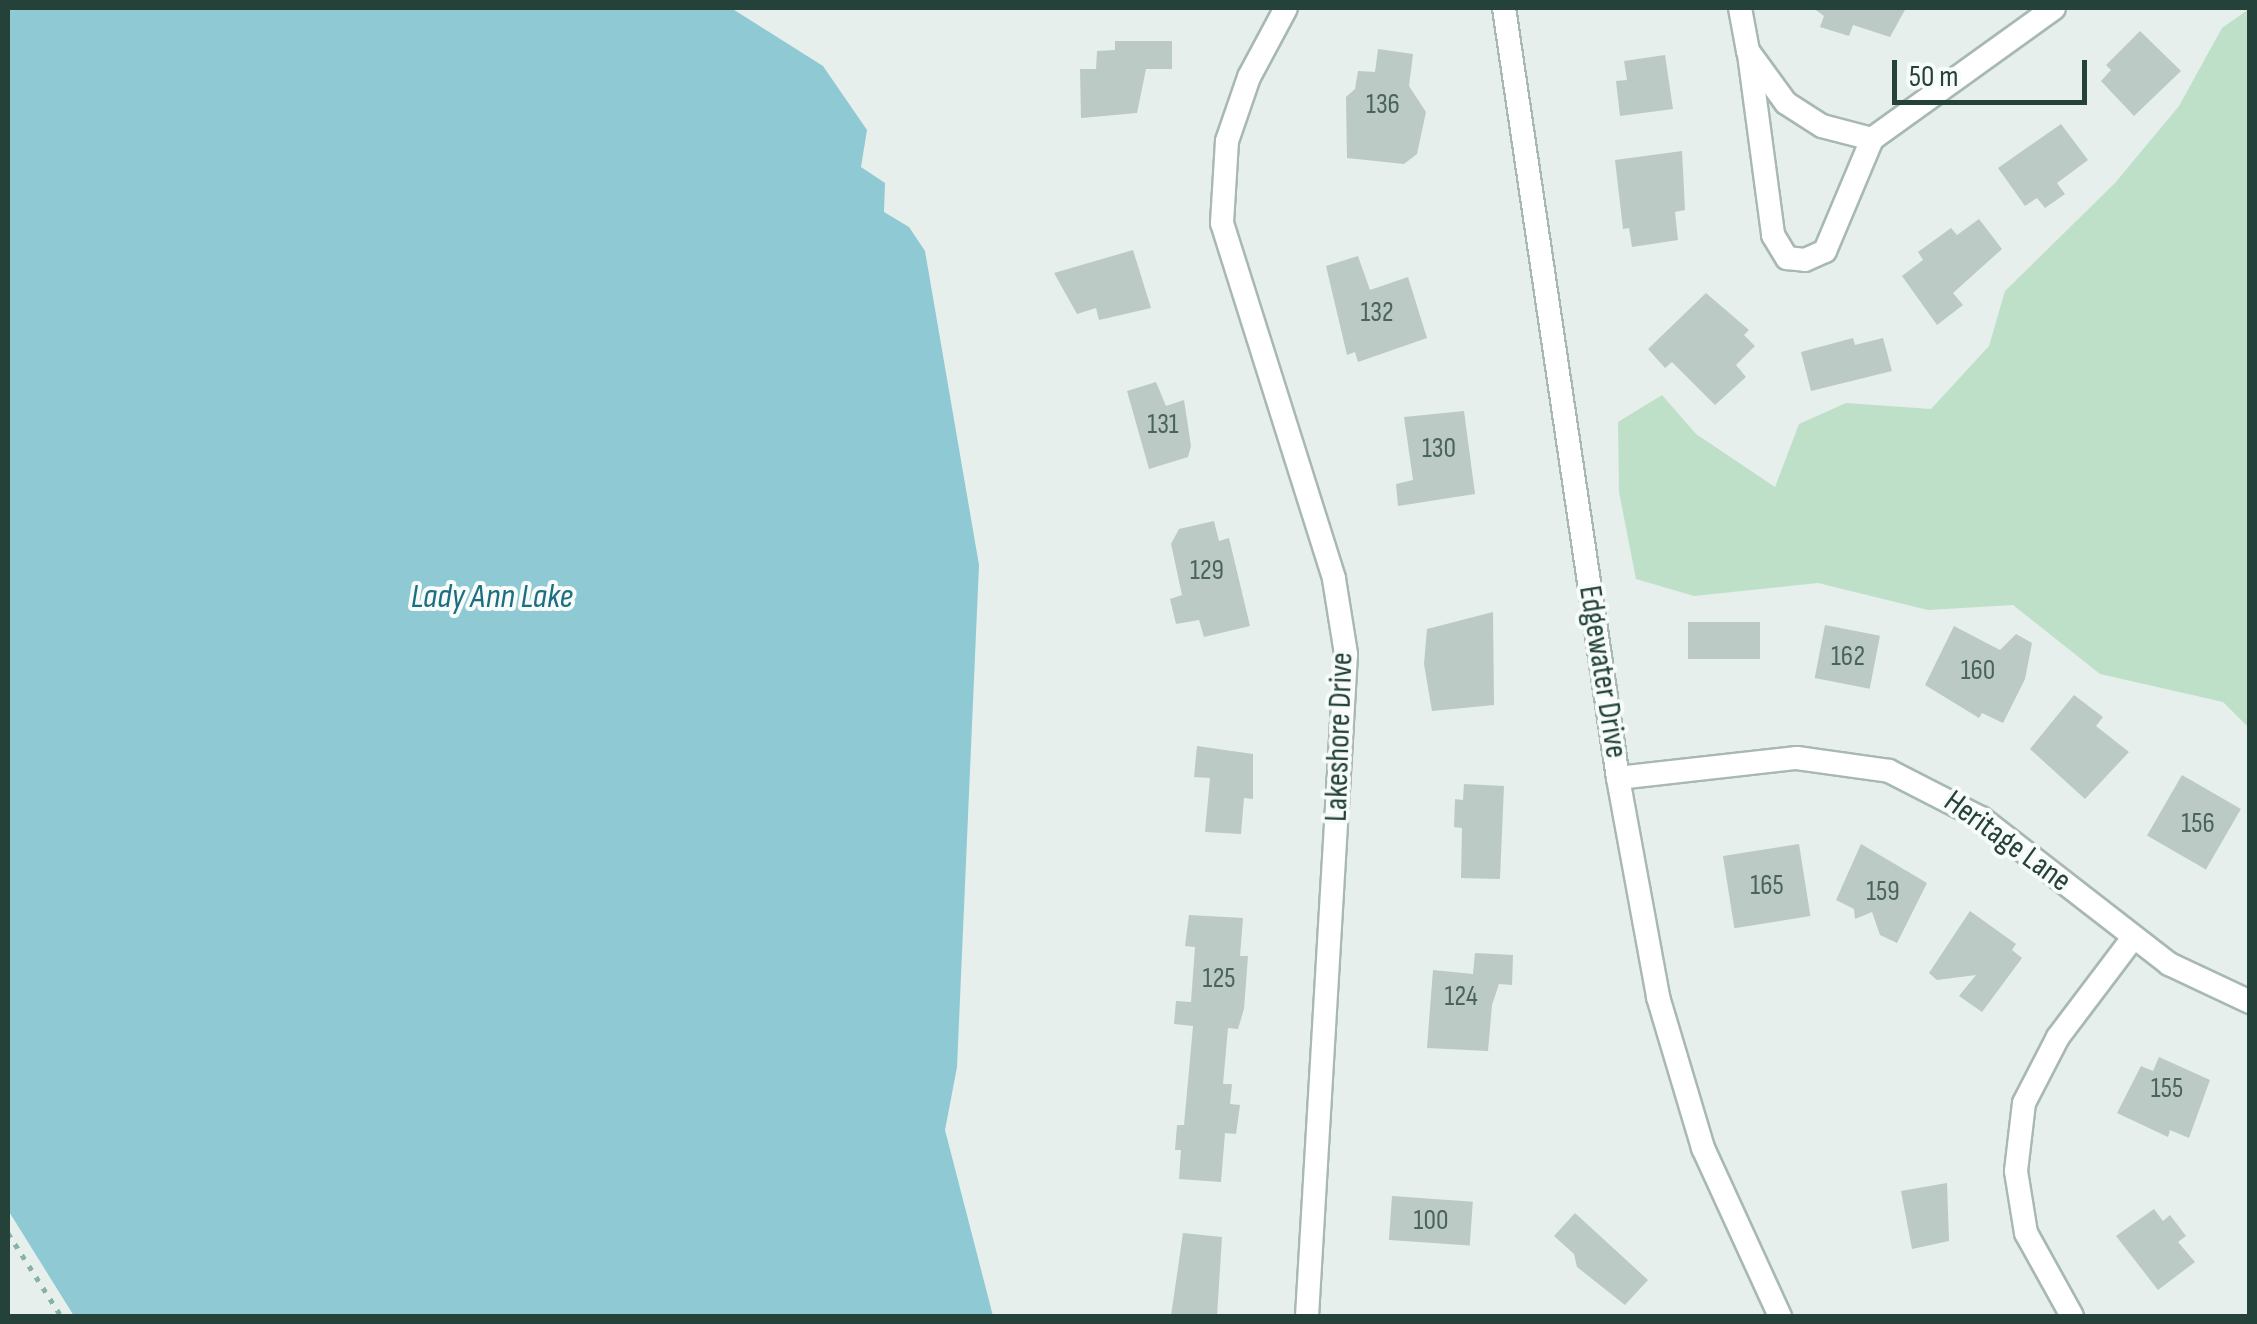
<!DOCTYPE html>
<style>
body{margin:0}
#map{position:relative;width:2257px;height:1324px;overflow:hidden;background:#e6efeb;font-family:"Sofia Sans Condensed",sans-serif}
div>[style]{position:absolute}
.green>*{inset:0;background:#bfe0c8}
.water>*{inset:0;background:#8ec9d4}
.building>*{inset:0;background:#bbcac4;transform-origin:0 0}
.path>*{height:5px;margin-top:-2.5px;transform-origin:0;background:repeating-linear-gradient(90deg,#86b3a5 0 5px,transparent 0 13px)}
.roads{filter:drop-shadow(2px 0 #a8b8b2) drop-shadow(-2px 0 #a8b8b2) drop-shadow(0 2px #a8b8b2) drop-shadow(0 -2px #a8b8b2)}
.street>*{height:22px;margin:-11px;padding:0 11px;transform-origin:11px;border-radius:11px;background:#fff}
span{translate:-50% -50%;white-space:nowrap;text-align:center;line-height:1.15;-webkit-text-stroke:8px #f7fbf9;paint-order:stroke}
.number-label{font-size:28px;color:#4a645c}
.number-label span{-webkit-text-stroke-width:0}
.street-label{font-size:32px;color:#24423a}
.water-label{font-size:35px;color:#1c6f80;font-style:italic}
.frame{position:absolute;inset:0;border:10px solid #24423a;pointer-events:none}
.scale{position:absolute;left:1892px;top:60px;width:195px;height:45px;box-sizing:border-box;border:5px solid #24423a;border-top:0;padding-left:12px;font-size:30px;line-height:35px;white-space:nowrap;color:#24423a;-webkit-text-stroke:8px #f7fbf9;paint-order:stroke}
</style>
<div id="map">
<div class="green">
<i style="clip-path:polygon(2249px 9px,2249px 728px,2223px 702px,2100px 674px,2013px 605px,1928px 610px,1818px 583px,1694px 596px,1636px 579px,1619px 492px,1618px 422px,1662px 395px,1696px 434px,1775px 487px,1799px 424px,1846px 403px,1931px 409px,1989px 346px,2005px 291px,2115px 183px,2179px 106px,2222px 28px)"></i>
</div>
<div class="water">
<i style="clip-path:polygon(8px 8px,731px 8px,823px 66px,867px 130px,861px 167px,885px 183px,884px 212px,909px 227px,925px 251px,979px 565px,957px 1067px,945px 1130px,993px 1316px,74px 1316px,8px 1210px)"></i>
</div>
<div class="building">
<i style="clip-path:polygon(1813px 8px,1906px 8px,1890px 37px,1853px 25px,1849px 36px,1820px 27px,1824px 16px)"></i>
<i style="clip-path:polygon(2140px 31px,2181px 71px,2134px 116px,2101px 81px,2111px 70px,2106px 65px)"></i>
<i style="clip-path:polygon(1115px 41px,1172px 41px,1172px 69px,1146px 69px,1137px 113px,1081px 118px,1080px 69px,1096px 69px,1097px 51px,1115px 50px)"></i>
<i style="clip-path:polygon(1378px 49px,1413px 54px,1409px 86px,1426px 112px,1417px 154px,1404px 164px,1347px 158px,1346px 97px,1355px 89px,1358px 71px,1375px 72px)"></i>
<i style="clip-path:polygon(1665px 55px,1673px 109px,1620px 116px,1616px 81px,1627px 80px,1624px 61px)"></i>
<i style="clip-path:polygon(2061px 124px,2088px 160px,2057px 183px,2065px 194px,2045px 208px,2037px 198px,2025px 206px,1998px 168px)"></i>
<i style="clip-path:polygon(1682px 151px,1685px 210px,1675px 212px,1678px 240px,1632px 247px,1629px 228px,1623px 229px,1615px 160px)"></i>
<i style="clip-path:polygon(1979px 219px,2002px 249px,1953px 293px,1963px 305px,1937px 325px,1902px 276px,1923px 260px,1918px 252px,1951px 228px,1957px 235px)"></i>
<i style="clip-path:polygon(1133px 250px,1151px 308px,1099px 320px,1096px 308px,1077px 314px,1054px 273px)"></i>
<i style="clip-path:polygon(1358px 256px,1370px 290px,1408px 277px,1427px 338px,1358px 362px,1355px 352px,1347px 355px,1326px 266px)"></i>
<i style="clip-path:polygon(1706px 293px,1749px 330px,1744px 335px,1755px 346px,1736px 365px,1746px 377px,1715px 405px,1672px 362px,1665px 368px,1648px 349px)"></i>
<i style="clip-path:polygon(1853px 338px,1855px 345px,1883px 338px,1892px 371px,1811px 391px,1801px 352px)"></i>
<i style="clip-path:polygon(1156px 382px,1166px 406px,1184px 400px,1191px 446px,1188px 457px,1149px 469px,1127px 391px)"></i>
<i style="clip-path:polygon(1464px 411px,1475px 494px,1398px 506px,1396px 484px,1413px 480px,1404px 417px)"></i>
<i style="clip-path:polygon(1214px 521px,1219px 541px,1229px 538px,1250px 626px,1204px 637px,1199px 620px,1176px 624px,1170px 599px,1182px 595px,1171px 544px,1179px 529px)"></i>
<i style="clip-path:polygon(1493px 612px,1494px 705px,1432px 711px,1424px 664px,1427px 629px)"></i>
<i style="left:1760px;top:622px;width:37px;height:72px;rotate:90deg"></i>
<i style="left:1825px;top:625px;width:56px;height:54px;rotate:11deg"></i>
<i style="clip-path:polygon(1954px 626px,2000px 650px,2016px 634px,2032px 643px,2025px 679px,2003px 723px,1982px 713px,1979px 718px,1925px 685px)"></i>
<i style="clip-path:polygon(2074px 695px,2103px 717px,2096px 726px,2129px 752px,2085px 799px,2030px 749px)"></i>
<i style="clip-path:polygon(1197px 746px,1253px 754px,1253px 799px,1244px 798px,1241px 834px,1205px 832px,1210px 778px,1194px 777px)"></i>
<i style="left:2182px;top:775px;width:68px;height:70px;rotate:30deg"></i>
<i style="clip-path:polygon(1464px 784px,1504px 786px,1500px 879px,1461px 878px,1462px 828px,1454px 827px,1455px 799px,1463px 800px)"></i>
<i style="left:1799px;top:844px;width:73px;height:77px;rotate:81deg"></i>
<i style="clip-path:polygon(1861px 844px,1927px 883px,1897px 943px,1880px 935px,1872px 912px,1855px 919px,1854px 909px,1836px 900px)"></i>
<i style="clip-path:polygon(1970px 911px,2016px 944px,2012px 950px,2022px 958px,1982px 1012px,1959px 996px,1976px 975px,1937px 980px,1929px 973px)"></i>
<i style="clip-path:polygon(1189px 915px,1243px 918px,1240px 956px,1248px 956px,1244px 1009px,1238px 1029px,1228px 1028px,1223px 1084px,1232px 1084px,1230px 1104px,1240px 1105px,1236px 1134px,1225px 1133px,1221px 1182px,1179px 1179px,1181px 1150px,1175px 1150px,1177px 1125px,1184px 1125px,1193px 1026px,1174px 1024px,1176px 1001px,1191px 1002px,1195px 947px,1185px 946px)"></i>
<i style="clip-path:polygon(1475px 953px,1513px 955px,1512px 985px,1499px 984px,1492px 1005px,1488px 1051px,1427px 1048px,1433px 970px,1473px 974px)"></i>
<i style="clip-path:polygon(2159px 1057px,2210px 1080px,2189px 1138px,2170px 1130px,2168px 1137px,2117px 1113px,2141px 1066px,2153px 1071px)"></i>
<i style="clip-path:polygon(1947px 1183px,1949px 1241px,1912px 1249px,1901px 1191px)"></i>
<i style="left:1392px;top:1196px;width:81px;height:44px;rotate:4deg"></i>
<i style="clip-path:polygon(2154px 1209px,2163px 1221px,2170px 1215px,2186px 1236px,2178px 1242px,2195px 1262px,2158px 1290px,2116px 1236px)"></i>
<i style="clip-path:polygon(1575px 1213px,1648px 1280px,1625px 1305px,1577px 1267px,1574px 1254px,1554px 1236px)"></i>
<i style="clip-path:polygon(1183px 1233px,1222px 1237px,1217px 1316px,1171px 1316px)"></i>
</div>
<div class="path">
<i style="left:8px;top:1233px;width:98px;rotate:57.4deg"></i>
</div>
<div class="roads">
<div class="street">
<i style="left:1286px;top:8px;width:78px;rotate:118.2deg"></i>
<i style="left:1249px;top:77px;width:68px;rotate:109deg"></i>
<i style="left:1227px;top:141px;width:82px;rotate:93.5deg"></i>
<i style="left:1222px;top:223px;width:373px;rotate:72.5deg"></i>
<i style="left:1334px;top:579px;width:76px;rotate:80.9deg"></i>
<i style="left:1346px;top:654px;width:663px;rotate:93.37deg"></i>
<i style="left:1504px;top:8px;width:778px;rotate:81.58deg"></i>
<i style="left:1618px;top:778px;width:223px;rotate:79.6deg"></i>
<i style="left:1658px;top:997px;width:158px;rotate:73.4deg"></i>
<i style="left:1703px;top:1148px;width:185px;rotate:65.4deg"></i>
<i style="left:1740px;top:8px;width:44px;rotate:79.5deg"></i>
<i style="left:1748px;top:51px;width:64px;rotate:53.8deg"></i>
<i style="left:1786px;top:103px;width:43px;rotate:32.6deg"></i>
<i style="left:1822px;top:126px;width:52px;rotate:14.6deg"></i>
<i style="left:1872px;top:139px;width:224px;rotate:-35.7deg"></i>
<i style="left:1749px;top:54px;width:183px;rotate:82.4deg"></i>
<i style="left:1773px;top:235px;width:27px;rotate:59deg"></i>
<i style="left:1787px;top:258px;width:18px;rotate:6deg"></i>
<i style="left:1805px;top:260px;width:22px;rotate:-24deg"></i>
<i style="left:1825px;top:251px;width:121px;rotate:-67.2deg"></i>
<i style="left:1618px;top:778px;width:180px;rotate:-6.4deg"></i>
<i style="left:1797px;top:758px;width:93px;rotate:8deg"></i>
<i style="left:1889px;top:771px;width:103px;rotate:27.1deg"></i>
<i style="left:1981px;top:818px;width:238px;rotate:37.8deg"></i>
<i style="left:2169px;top:964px;width:89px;rotate:25.1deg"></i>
<i style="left:2072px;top:1316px;width:95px;rotate:-119deg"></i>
<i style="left:2026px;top:1233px;width:63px;rotate:-99.2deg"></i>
<i style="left:2016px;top:1171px;width:68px;rotate:-83.3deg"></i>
<i style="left:2024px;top:1103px;width:74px;rotate:-62.7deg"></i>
<i style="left:2058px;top:1037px;width:123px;rotate:-52.9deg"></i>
</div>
</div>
<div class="number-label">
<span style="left:1383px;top:105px">136</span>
<span style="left:1377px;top:313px">132</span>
<span style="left:1163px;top:425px">131</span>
<span style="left:1439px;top:449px">130</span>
<span style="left:1207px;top:571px">129</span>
<span style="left:1848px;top:657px">162</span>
<span style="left:1978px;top:671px">160</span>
<span style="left:2198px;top:824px">156</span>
<span style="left:1767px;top:886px">165</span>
<span style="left:1883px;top:892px">159</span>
<span style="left:1219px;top:979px">125</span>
<span style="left:1461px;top:997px">124</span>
<span style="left:2167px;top:1089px">155</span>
<span style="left:1431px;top:1221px">100</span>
</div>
<div class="street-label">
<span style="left:1602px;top:672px;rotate:81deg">Edgewater Drive</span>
<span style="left:1340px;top:737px;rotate:-88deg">Lakeshore Drive</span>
<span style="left:2007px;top:842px;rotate:36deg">Heritage Lane</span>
</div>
<div class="water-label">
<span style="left:492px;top:597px">Lady Ann Lake</span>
</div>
<div class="frame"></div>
<div class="scale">50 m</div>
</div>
